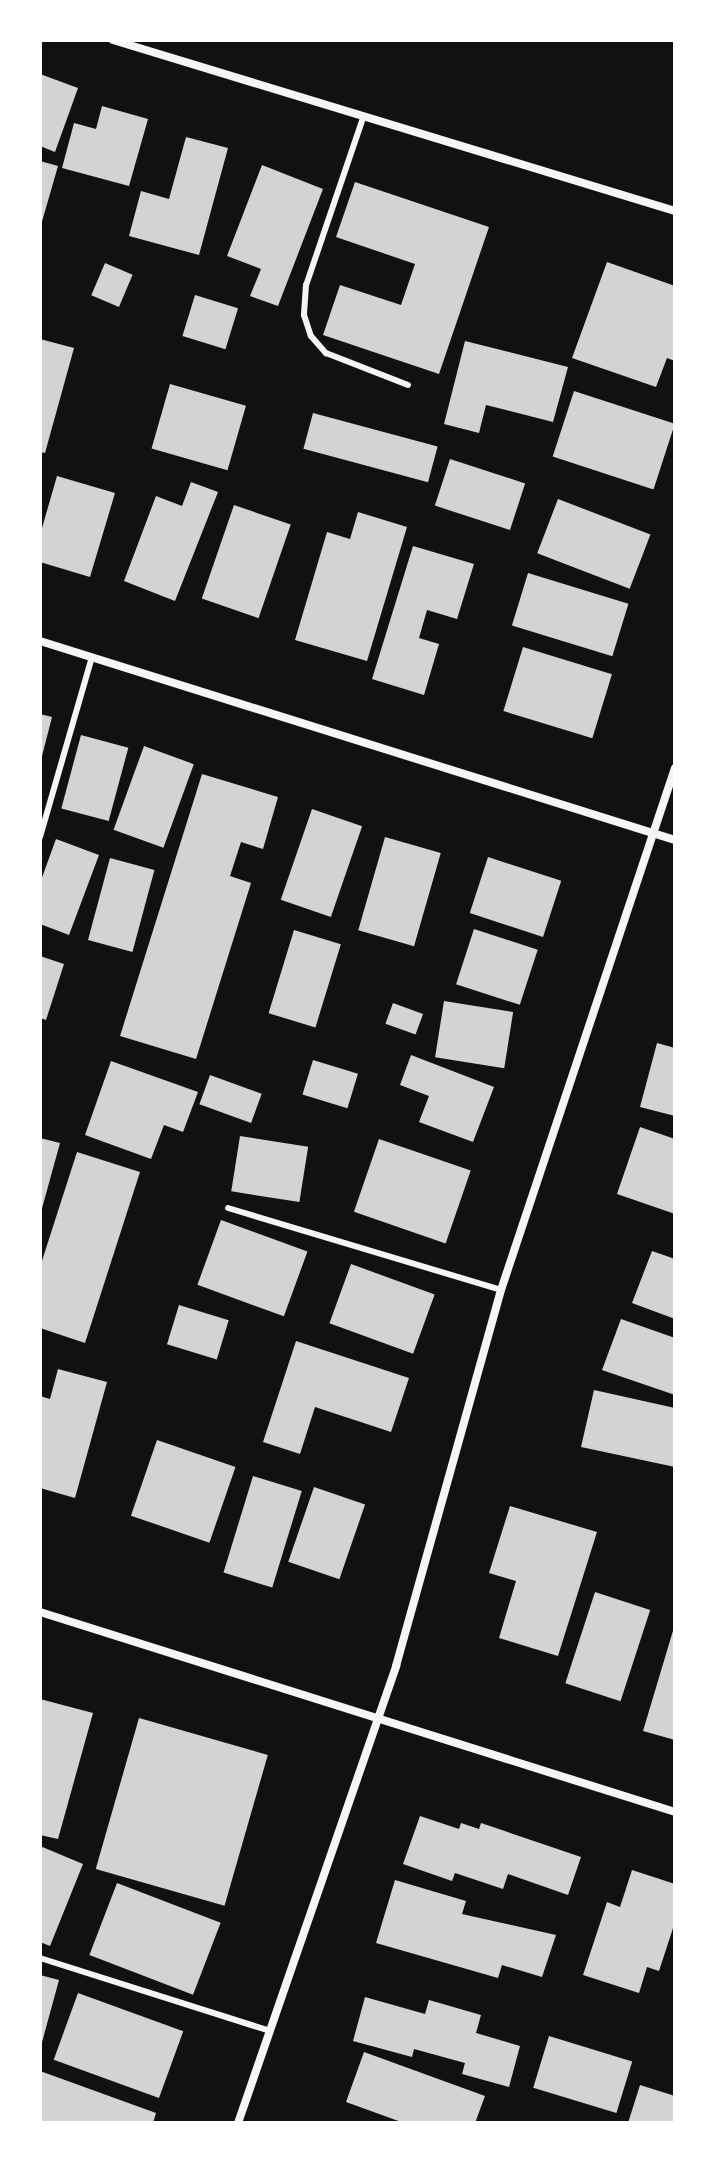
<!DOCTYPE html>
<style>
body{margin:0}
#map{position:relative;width:715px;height:2163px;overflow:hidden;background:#111;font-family:"Work Sans",sans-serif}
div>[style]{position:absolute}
.building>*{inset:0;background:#d3d3d3;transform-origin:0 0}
.service>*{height:6px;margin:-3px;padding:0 3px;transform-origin:3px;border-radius:3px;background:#f5f5f5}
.minor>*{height:8px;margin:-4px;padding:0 4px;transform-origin:4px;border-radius:4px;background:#f5f5f5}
span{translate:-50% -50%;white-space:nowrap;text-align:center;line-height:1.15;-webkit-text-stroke:7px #fff;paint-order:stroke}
.frame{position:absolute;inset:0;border:42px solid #fff;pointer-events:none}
</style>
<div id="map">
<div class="building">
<i style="clip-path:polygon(40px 74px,78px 88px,55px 152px,40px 146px)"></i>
<i style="clip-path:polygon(102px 106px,148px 119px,129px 186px,62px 168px,74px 123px,96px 129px)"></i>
<i style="clip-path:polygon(186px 137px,228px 148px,199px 255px,129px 236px,141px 191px,169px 199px)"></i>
<i style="clip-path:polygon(40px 161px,58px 166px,41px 225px,40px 225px)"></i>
<i style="clip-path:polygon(262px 165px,323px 189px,278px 306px,250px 296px,261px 269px,227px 256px)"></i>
<i style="clip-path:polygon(355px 182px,489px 227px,439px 374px,323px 335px,340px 285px,401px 305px,415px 264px,336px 237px)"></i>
<i style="clip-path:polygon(607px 262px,675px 286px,675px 361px,667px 358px,656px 387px,572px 358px)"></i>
<i style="left:105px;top:263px;width:30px;height:35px;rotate:23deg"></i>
<i style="left:195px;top:295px;width:45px;height:43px;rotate:17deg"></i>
<i style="clip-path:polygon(40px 339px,74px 348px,45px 453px,40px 452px)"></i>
<i style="clip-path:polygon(465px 341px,568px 367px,553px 422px,486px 405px,479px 433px,444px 424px)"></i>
<i style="left:170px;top:384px;width:79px;height:67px;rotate:16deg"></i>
<i style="left:574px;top:391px;width:106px;height:69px;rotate:18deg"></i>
<i style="left:313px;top:413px;width:129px;height:37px;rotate:15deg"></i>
<i style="left:450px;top:459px;width:79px;height:49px;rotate:18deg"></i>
<i style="clip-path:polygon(57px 476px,115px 493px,90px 577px,40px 562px,40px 535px)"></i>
<i style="clip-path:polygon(191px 482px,218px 492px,175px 601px,124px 581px,156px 496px,182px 506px)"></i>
<i style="left:558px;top:499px;width:99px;height:58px;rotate:21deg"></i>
<i style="left:234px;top:505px;width:60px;height:99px;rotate:19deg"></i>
<i style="clip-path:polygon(358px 512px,407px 527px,367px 661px,295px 640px,327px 532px,350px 539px)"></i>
<i style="clip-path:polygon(413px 546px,474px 564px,457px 619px,427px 610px,419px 638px,439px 644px,424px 695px,372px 679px)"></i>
<i style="left:528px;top:573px;width:105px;height:55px;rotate:17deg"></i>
<i style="left:523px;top:647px;width:93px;height:67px;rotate:17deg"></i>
<i style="clip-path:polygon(40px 714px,52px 717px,41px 760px,40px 760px)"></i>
<i style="left:81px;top:735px;width:49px;height:76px;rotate:15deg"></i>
<i style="left:144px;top:746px;width:53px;height:89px;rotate:20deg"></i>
<i style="clip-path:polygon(202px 774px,278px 797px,263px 849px,241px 842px,230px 876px,251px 883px,196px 1059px,120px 1036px)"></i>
<i style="left:312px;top:809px;width:53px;height:96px;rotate:19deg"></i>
<i style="left:385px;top:837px;width:58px;height:97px;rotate:16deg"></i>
<i style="clip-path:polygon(56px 839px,99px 855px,69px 935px,40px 924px,40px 883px)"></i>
<i style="left:488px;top:857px;width:77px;height:59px;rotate:18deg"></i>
<i style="left:110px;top:858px;width:46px;height:85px;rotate:15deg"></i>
<i style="left:474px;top:929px;width:67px;height:58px;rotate:18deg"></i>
<i style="left:294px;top:930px;width:49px;height:87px;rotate:17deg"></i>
<i style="clip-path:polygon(40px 956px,64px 964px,46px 1020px,40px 1018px)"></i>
<i style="left:444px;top:1001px;width:70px;height:57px;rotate:9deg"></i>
<i style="left:393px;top:1003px;width:32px;height:22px;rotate:20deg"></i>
<i style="clip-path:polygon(657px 1043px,675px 1048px,675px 1116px,640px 1107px)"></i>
<i style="clip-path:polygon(411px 1055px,494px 1087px,473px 1142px,419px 1122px,429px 1096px,400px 1085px)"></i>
<i style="left:313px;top:1060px;width:47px;height:36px;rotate:17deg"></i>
<i style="clip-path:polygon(111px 1061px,198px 1092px,183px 1132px,164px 1125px,151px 1159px,85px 1135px)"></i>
<i style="left:210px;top:1075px;width:55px;height:31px;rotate:20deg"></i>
<i style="clip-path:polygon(640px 1127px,675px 1139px,675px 1214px,617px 1194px)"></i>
<i style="left:240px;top:1136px;width:69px;height:56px;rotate:9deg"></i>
<i style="clip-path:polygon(40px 1138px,60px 1143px,41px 1212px,40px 1212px)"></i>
<i style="left:379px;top:1139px;width:97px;height:77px;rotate:19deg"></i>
<i style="clip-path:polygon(77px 1152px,140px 1172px,85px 1343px,40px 1328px,40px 1267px)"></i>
<i style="left:221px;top:1220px;width:92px;height:69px;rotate:20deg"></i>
<i style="clip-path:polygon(652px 1251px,675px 1259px,675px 1319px,632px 1303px)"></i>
<i style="left:351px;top:1264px;width:89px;height:63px;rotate:20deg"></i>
<i style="left:179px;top:1305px;width:52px;height:41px;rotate:17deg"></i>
<i style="clip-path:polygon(621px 1319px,675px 1338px,675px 1395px,602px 1370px)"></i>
<i style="clip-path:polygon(296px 1341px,409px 1378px,391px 1432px,315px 1407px,300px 1454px,263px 1442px)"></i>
<i style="clip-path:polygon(58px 1369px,107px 1382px,75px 1498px,40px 1488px,40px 1396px,50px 1399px)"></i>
<i style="clip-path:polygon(594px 1390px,675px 1408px,675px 1467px,581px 1447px)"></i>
<i style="left:157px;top:1440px;width:83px;height:80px;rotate:19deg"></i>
<i style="left:253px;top:1476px;width:51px;height:101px;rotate:17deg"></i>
<i style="left:314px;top:1487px;width:54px;height:79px;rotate:19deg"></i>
<i style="clip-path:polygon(510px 1506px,597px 1532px,558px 1656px,499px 1638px,516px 1581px,489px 1573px)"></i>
<i style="left:595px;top:1592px;width:58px;height:96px;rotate:18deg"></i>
<i style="clip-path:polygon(675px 1624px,675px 1740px,643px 1731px)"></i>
<i style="clip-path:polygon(40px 1699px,93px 1713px,58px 1839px,40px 1835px)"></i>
<i style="left:139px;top:1718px;width:134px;height:157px;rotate:16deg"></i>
<i style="clip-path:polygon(420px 1816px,459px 1829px,461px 1823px,479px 1829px,481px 1823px,581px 1857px,568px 1895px,508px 1874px,503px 1889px,455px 1873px,452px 1881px,403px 1864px)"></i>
<i style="clip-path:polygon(40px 1846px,83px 1864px,50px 1946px,40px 1942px)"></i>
<i style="clip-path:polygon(632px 1870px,675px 1884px,675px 1922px,659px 1971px,647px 1967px,639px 1993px,583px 1975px,607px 1902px,620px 1907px)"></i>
<i style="clip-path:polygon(395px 1880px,466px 1901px,462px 1914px,556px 1935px,542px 1977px,502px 1965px,498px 1978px,376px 1943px)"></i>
<i style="left:117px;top:1883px;width:111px;height:77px;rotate:21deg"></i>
<i style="clip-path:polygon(40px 1975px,59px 1980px,41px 2046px,40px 2046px)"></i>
<i style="left:78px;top:1993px;width:112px;height:71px;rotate:20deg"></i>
<i style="clip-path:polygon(365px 1997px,425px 2014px,429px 2000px,481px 2015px,476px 2033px,520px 2046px,509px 2087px,462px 2074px,465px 2063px,414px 2049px,412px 2057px,353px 2041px)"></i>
<i style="left:549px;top:2036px;width:87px;height:54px;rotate:17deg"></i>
<i style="clip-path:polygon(364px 2052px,485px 2096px,475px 2123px,404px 2123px,346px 2102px)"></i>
<i style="clip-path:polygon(40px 2071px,156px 2113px,153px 2123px,40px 2123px)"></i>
<i style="clip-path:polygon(640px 2085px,675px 2096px,675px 2123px,628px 2123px)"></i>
</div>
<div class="service">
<i style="left:363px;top:118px;width:176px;rotate:108.8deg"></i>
<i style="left:306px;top:285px;width:30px;rotate:94deg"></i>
<i style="left:304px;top:315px;width:22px;rotate:72deg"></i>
<i style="left:311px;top:336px;width:23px;rotate:49deg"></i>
<i style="left:326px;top:353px;width:88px;rotate:21.3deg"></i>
<i style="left:40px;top:837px;width:187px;rotate:-73.9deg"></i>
<i style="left:228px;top:1208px;width:285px;rotate:16.7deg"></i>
<i style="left:40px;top:1958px;width:238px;rotate:17.6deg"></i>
</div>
<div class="minor">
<i style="left:113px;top:40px;width:587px;rotate:16.92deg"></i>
<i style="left:40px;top:641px;width:665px;rotate:17.4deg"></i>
<i style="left:40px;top:1612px;width:666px;rotate:17.48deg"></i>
<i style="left:238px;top:2123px;width:484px;rotate:-70.9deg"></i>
<i style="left:396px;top:1666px;width:390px;rotate:-74.4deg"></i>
<i style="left:501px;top:1290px;width:550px;rotate:-71.57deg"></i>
</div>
<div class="frame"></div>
</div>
